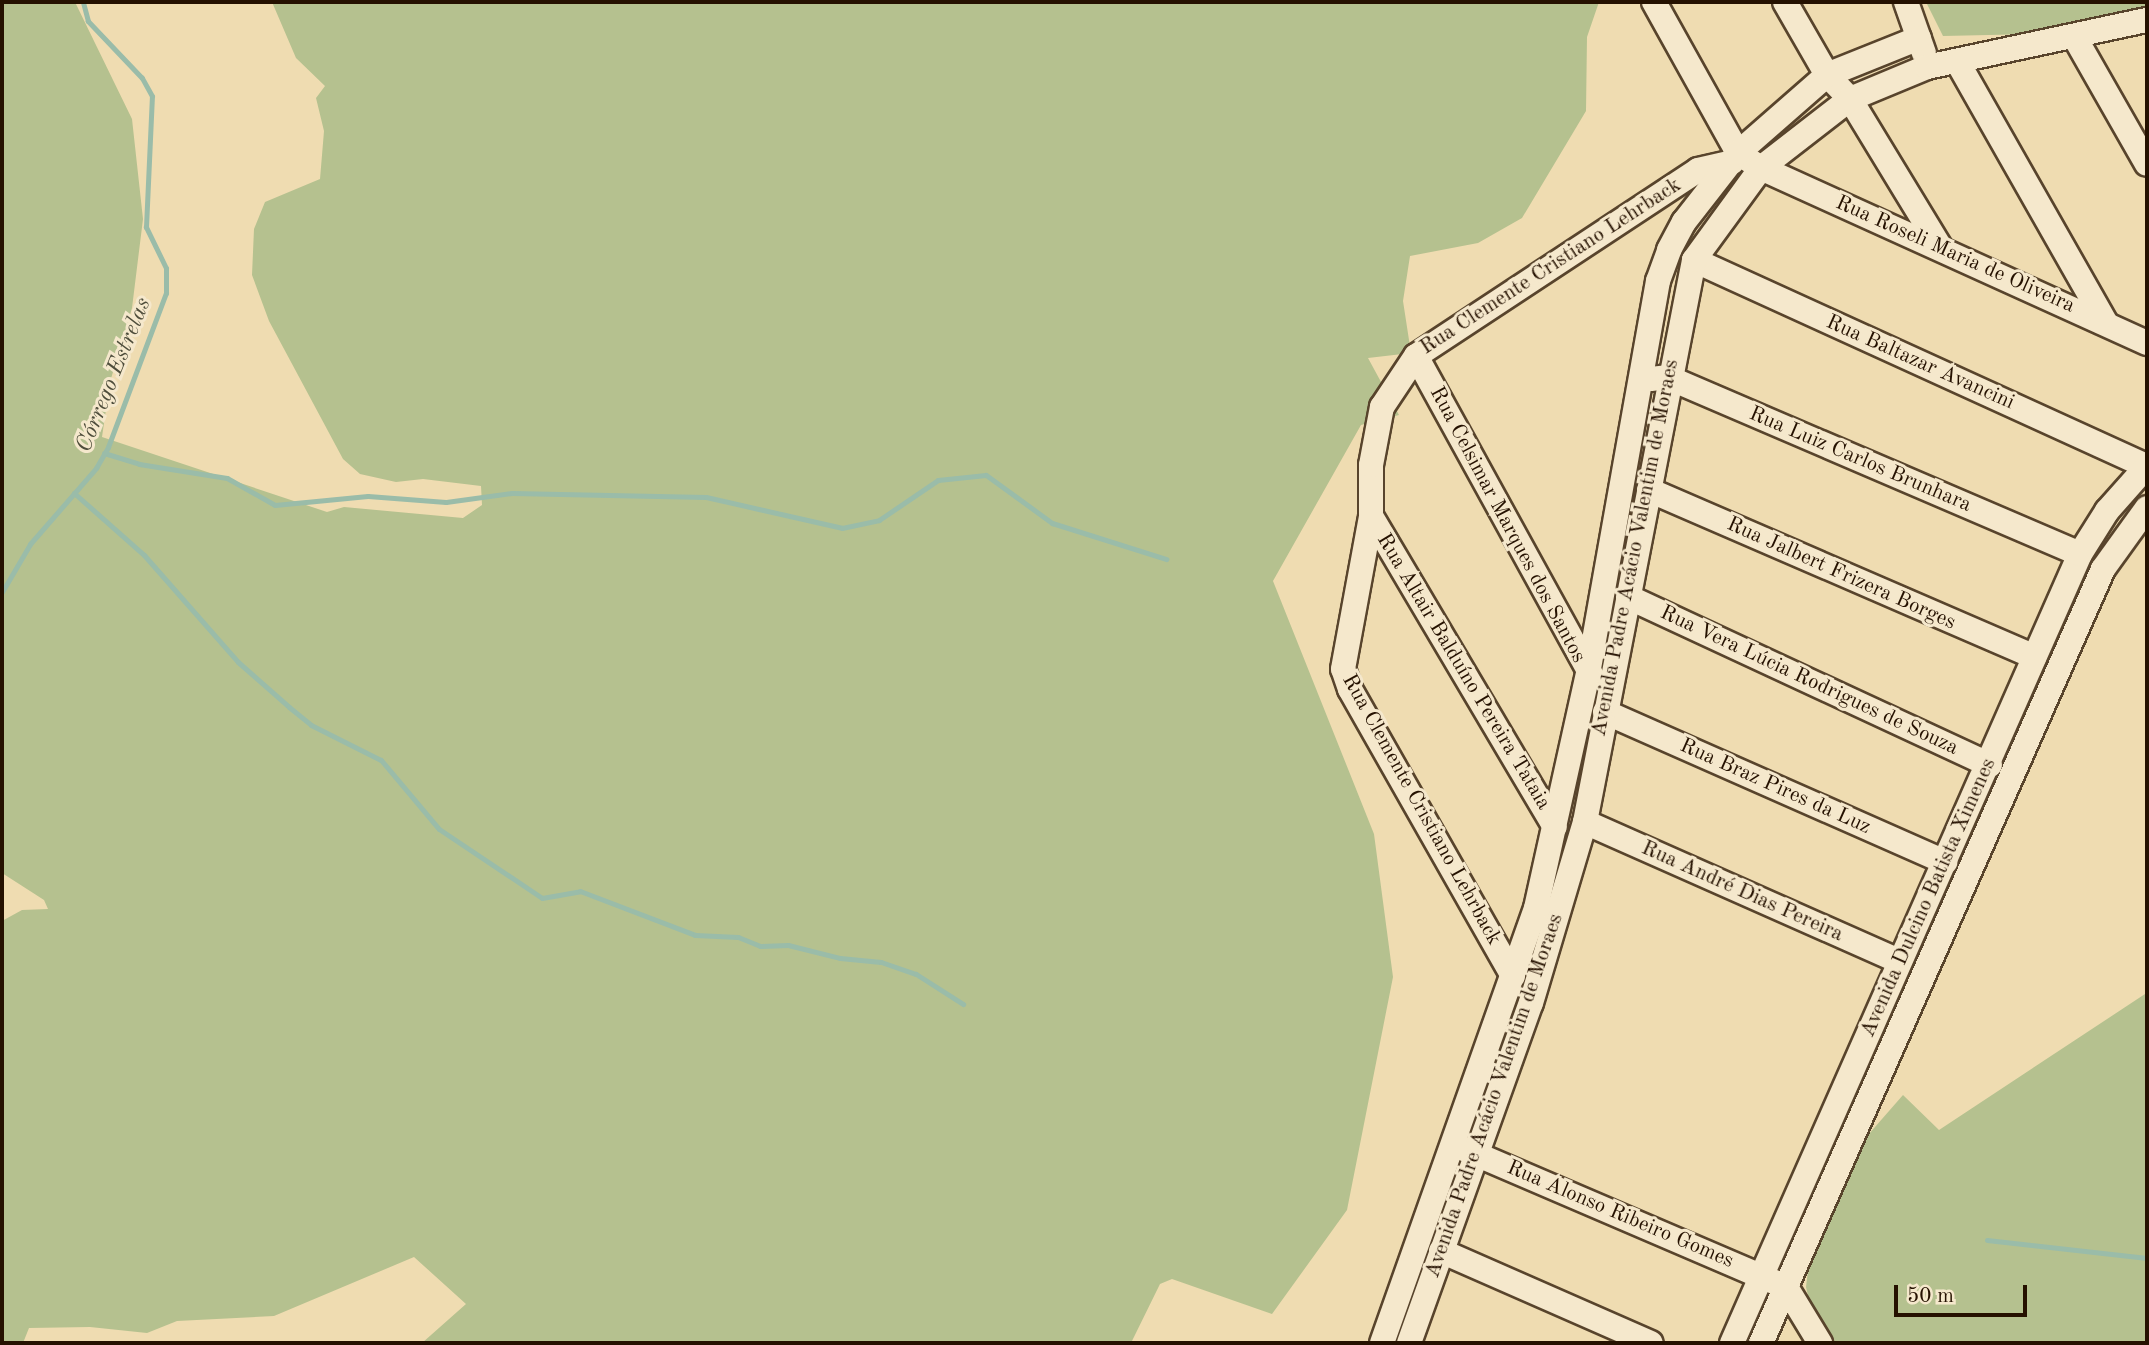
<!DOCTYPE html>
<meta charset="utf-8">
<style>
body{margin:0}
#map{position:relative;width:2149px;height:1345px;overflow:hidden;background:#efdcb1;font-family:"Old Standard TT",serif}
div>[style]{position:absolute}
.green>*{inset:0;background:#b5c18f}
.stream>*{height:5px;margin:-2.5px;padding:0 2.5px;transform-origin:2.5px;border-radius:2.5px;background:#9abca9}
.roads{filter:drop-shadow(2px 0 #58442c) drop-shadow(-2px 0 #58442c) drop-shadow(0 2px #58442c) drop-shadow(0 -2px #58442c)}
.minor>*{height:24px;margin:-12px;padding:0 12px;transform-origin:12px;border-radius:12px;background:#f5e8cc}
span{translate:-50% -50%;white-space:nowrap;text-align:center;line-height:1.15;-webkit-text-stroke:6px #f5e8cc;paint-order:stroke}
.street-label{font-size:21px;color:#251100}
.water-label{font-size:23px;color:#4e4d3b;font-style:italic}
.frame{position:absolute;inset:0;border:4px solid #251100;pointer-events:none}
.scale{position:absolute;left:1894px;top:1285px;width:133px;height:32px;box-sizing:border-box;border:4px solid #251100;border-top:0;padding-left:9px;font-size:21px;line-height:24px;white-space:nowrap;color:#251100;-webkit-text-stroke:5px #f5e8cc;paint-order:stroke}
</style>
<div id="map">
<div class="green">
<i style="clip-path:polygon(2px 2px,75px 2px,132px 119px,143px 219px,132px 308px,110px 382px,102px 437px,327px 512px,344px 507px,463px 518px,482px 505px,481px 486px,423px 479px,396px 482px,360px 474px,343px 459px,269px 321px,252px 275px,254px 229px,265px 202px,320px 179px,324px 131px,316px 98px,325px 86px,296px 58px,272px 2px,1599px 2px,1587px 37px,1586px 111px,1522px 218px,1478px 243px,1410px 256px,1403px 301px,1411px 353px,1368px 358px,1399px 415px,1361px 425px,1273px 581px,1374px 834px,1393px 977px,1347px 1210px,1272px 1314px,1172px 1279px,1160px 1284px,1131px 1343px,422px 1343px,466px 1304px,414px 1257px,274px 1316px,177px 1321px,147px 1333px,90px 1327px,29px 1328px,23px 1343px,2px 1343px,2px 921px,22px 910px,48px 909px,44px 900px,2px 873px)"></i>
<i style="clip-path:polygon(1926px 2px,2147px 2px,2147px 9px,2072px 33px,1943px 36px)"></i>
<i style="clip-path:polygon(2147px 988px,2147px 1343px,1819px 1343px,1806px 1287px,1812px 1236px,1854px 1151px,1903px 1095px,1939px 1130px,2145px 994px)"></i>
</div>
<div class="stream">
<i style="left:104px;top:453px;width:37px;rotate:17deg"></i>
<i style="left:139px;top:464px;width:89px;rotate:9deg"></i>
<i style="left:227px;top:478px;width:55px;rotate:29.4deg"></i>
<i style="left:275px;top:505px;width:93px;rotate:-5.5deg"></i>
<i style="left:368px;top:496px;width:78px;rotate:4.4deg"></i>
<i style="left:446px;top:502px;width:67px;rotate:-7.8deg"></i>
<i style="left:512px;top:493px;width:194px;rotate:1.2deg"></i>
<i style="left:706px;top:497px;width:139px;rotate:12.8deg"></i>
<i style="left:842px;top:528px;width:38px;rotate:-12deg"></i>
<i style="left:879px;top:520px;width:71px;rotate:-34.1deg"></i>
<i style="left:938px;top:480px;width:48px;rotate:-5.9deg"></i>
<i style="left:986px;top:475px;width:82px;rotate:36deg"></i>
<i style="left:1052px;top:523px;width:120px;rotate:17.5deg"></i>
<i style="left:74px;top:493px;width:94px;rotate:41.5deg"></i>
<i style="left:144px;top:555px;width:142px;rotate:48.7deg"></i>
<i style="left:238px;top:662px;width:68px;rotate:41.4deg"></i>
<i style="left:289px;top:707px;width:28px;rotate:39deg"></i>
<i style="left:311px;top:725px;width:78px;rotate:26.6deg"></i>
<i style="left:381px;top:760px;width:90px;rotate:50deg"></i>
<i style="left:439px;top:829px;width:124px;rotate:33.8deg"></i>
<i style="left:542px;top:898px;width:39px;rotate:-10deg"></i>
<i style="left:580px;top:891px;width:123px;rotate:20.9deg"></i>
<i style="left:695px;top:935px;width:43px;rotate:2.7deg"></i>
<i style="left:738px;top:937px;width:24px;rotate:22deg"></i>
<i style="left:760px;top:946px;width:28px;rotate:-2deg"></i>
<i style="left:788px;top:945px;width:54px;rotate:14deg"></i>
<i style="left:840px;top:958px;width:41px;rotate:5.6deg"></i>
<i style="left:881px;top:962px;width:37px;rotate:19deg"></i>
<i style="left:916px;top:974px;width:56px;rotate:32.6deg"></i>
<i style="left:2px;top:592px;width:56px;rotate:-59.7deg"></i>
<i style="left:30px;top:544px;width:101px;rotate:-49deg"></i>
<i style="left:96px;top:468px;width:24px;rotate:-60deg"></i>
<i style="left:108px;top:447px;width:165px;rotate:-69.4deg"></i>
<i style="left:166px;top:293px;width:25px;rotate:-90deg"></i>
<i style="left:166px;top:268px;width:46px;rotate:-116deg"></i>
<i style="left:146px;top:227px;width:131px;rotate:-87.4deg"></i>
<i style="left:152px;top:96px;width:21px;rotate:-119deg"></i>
<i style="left:142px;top:78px;width:79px;rotate:-133.5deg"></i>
<i style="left:88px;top:21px;width:20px;rotate:-105deg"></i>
<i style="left:1987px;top:1240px;width:161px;rotate:6.4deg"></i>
</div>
<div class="roads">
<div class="minor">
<i style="left:1654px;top:2px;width:173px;rotate:60.9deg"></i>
<i style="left:1738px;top:153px;width:27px;rotate:33deg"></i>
<i style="left:1761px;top:168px;width:424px;rotate:24.4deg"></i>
<i style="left:1785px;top:2px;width:84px;rotate:60.1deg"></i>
<i style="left:1827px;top:75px;width:33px;rotate:46deg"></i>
<i style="left:1850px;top:99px;width:173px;rotate:58.7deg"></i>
<i style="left:1906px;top:2px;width:54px;rotate:70.6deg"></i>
<i style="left:2074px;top:36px;width:147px;rotate:60.3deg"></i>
<i style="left:1957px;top:61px;width:301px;rotate:60.4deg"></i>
<i style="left:1694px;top:260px;width:498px;rotate:24.5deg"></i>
<i style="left:1416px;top:356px;width:365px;rotate:61.2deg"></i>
<i style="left:1651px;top:379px;width:16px;rotate:-7deg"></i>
<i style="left:1667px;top:377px;width:449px;rotate:23.2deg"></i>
<i style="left:1649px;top:490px;width:420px;rotate:23.4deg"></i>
<i style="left:1371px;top:516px;width:361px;rotate:59.4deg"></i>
<i style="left:1628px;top:597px;width:399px;rotate:24.9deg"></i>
<i style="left:1605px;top:712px;width:372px;rotate:23.8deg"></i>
<i style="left:1585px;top:822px;width:342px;rotate:23.9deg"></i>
<i style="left:1513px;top:976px;width:330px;rotate:-119.6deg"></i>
<i style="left:1350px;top:689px;width:21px;rotate:-109deg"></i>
<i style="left:1343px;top:669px;width:156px;rotate:-79.6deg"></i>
<i style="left:1371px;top:516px;width:51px;rotate:-90deg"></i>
<i style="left:1371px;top:465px;width:59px;rotate:-79.3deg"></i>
<i style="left:1382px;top:407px;width:61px;rotate:-56.3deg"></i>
<i style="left:1416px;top:356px;width:338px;rotate:-33.4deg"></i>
<i style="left:1698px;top:170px;width:35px;rotate:-13deg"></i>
<i style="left:1464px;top:1149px;width:350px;rotate:23.2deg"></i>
<i style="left:1786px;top:1287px;width:66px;rotate:58.7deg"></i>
<i style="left:1441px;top:1251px;width:229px;rotate:23.7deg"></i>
<i style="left:1382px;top:1343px;width:461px;rotate:-70.5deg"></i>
<i style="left:1536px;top:908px;width:240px;rotate:-77.5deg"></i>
<i style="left:1588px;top:674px;width:399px;rotate:-79.9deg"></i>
<i style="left:1658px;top:281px;width:33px;rotate:-70deg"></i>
<i style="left:1669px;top:250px;width:32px;rotate:-62deg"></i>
<i style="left:1684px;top:222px;width:88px;rotate:-52deg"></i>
<i style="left:1738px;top:153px;width:118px;rotate:-41.2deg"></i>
<i style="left:1827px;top:75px;width:99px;rotate:-21.9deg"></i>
<i style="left:1409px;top:1343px;width:361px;rotate:-70.3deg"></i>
<i style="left:1531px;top:1003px;width:189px;rotate:-73.4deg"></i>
<i style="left:1585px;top:822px;width:572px;rotate:-79.02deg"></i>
<i style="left:1694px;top:260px;width:114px;rotate:-53.9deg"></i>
<i style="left:1761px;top:168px;width:113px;rotate:-37.8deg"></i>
<i style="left:1850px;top:99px;width:83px;rotate:-22.6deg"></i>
<i style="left:1927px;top:67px;width:225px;rotate:-12.1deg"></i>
<i style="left:1732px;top:1343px;width:862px;rotate:-66.2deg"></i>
<i style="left:2080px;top:554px;width:51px;rotate:-57.9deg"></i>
<i style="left:2107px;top:511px;width:60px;rotate:-48.4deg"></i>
<i style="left:1761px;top:1343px;width:846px;rotate:-66.16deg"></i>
<i style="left:2103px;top:569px;width:75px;rotate:-54.2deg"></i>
</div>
</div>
<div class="street-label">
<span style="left:1955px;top:255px;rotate:24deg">Rua Roseli Maria de Oliveira</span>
<span style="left:1551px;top:267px;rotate:-33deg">Rua Clemente Cristiano Lehrback</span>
<span style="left:1920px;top:363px;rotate:24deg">Rua Baltazar Avancini</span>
<span style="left:1860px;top:460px;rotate:23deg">Rua Luiz Carlos Brunhara</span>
<span style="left:1507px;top:525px;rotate:62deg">Rua Celsimar Marques dos Santos</span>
<span style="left:1636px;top:548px;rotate:-79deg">Avenida Padre Acácio Valentim de Moraes</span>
<span style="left:1841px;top:574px;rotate:24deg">Rua Jalbert Frizera Borges</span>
<span style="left:1463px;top:672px;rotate:59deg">Rua Altair Balduíno Pereira Tataia</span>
<span style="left:1809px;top:681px;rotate:25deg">Rua Vera Lúcia Rodrigues de Souza</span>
<span style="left:1775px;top:787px;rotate:24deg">Rua Braz Pires da Luz</span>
<span style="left:1421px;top:810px;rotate:61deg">Rua Clemente Cristiano Lehrback</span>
<span style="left:1742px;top:892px;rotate:24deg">Rua André Dias Pereira</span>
<span style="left:1929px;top:898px;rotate:-66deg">Avenida Dulcino Batista Ximenes</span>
<span style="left:1495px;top:1096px;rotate:-71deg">Avenida Padre Acácio Valentim de Moraes</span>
<span style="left:1620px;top:1215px;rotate:23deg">Rua Alonso Ribeiro Gomes</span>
</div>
<div class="water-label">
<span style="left:114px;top:375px;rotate:-68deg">Córrego Estrelas</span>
</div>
<div class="frame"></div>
<div class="scale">50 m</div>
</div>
